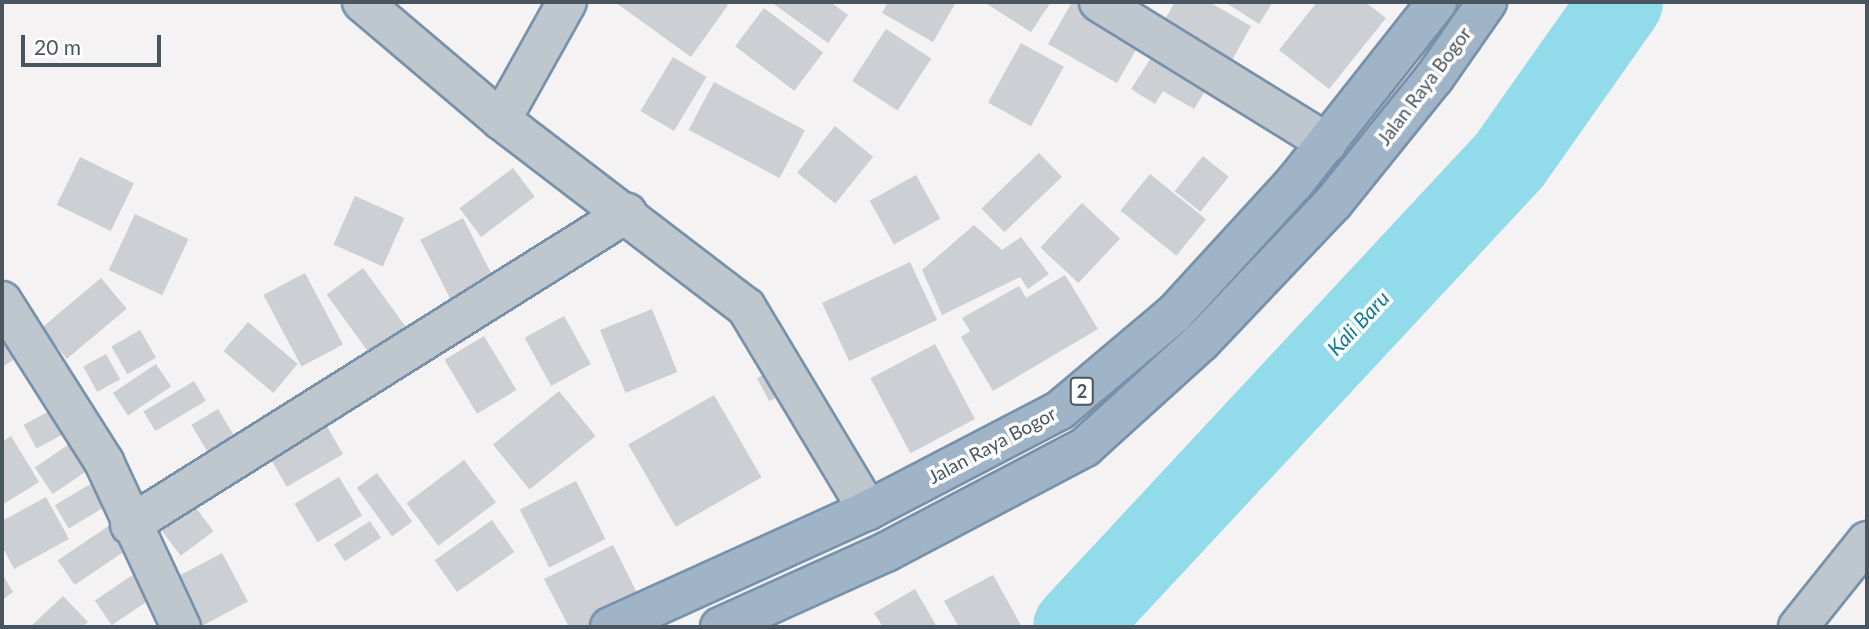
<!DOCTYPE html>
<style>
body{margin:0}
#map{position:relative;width:1869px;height:629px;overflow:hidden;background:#f4f2f2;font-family:Lato,sans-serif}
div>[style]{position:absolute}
.river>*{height:84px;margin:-42px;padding:0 42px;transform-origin:42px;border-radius:42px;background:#92dbeb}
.building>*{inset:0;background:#cccfd4;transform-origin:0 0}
.roads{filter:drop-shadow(2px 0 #7791ab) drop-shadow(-2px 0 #7791ab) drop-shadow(0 2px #7791ab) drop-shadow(0 -2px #7791ab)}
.minor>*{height:38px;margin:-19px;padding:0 19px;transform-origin:19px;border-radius:19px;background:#bec7ce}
.trunk>*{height:38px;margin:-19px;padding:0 19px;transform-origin:19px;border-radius:19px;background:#a0b4c7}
span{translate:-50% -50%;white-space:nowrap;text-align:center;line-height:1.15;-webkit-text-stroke:7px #fff;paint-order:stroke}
.shield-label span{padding:2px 5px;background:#fff;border:2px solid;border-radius:5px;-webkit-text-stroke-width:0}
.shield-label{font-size:18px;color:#4a565f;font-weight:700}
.street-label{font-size:19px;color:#4a565f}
.water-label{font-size:21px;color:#107d95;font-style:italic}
.frame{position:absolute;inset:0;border:4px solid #4a565f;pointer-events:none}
.scale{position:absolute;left:21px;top:35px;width:140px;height:32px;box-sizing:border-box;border:4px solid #4a565f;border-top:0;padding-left:9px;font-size:21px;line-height:24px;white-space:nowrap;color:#4a565f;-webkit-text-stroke:5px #fff;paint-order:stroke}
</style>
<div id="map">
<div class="river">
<i style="left:1075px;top:627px;width:637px;rotate:-47.04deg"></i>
<i style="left:1509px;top:161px;width:194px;rotate:-54.8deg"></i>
</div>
<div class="building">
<i style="clip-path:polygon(615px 2px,724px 2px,728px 5px,691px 57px)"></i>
<i style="clip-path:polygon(771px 2px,830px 2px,848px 15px,828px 43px)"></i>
<i style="clip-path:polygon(888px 2px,956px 2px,933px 42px,882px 13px)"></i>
<i style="clip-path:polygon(984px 2px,1051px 2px,1031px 32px)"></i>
<i style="clip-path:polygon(1072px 2px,1082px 2px,1144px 36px,1117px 83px,1048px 44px)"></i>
<i style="clip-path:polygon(1175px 2px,1209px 2px,1251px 26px,1231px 62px,1162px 24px)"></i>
<i style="clip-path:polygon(1225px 2px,1273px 2px,1259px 24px)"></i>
<i style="clip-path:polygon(1317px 2px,1365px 2px,1386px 18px,1329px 89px,1279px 50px)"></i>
<i style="left:764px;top:8px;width:74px;height:48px;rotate:37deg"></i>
<i style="left:886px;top:29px;width:54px;height:62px;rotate:33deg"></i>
<i style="left:1021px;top:43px;width:49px;height:68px;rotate:29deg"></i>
<i style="clip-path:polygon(1160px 44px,1214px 77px,1194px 109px,1163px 91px,1155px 104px,1131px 89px)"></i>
<i style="left:673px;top:57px;width:39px;height:63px;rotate:31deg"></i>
<i style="left:714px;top:82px;width:103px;height:54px;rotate:28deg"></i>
<i style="left:835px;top:126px;width:49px;height:60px;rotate:39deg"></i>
<i style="left:1039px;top:153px;width:33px;height:80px;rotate:46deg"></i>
<i style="left:1203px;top:156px;width:33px;height:45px;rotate:39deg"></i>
<i style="left:80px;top:157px;width:60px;height:53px;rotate:26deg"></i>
<i style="left:513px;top:168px;width:36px;height:67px;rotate:53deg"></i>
<i style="left:1150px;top:174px;width:72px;height:47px;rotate:39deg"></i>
<i style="left:916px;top:175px;width:50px;height:53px;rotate:61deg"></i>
<i style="left:355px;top:196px;width:54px;height:53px;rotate:24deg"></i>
<i style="left:1082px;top:203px;width:52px;height:61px;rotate:43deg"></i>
<i style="left:135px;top:214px;width:59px;height:62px;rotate:25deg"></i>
<i style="left:463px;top:218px;width:71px;height:48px;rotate:63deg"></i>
<i style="clip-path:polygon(974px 225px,1002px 250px,1021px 237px,1049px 274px,1028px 289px,1020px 277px,942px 315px,922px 270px)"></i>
<i style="left:910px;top:262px;width:64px;height:97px;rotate:65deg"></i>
<i style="left:363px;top:268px;width:77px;height:45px;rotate:54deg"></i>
<i style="left:305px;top:273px;width:81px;height:47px;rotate:62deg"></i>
<i style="clip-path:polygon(1065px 275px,1098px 329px,993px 391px,961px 337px,970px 331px,962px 318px,1019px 286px,1026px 298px)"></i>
<i style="left:101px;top:278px;width:40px;height:78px;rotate:50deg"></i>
<i style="left:652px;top:309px;width:68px;height:56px;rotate:68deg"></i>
<i style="left:564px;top:316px;width:55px;height:45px;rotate:61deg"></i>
<i style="left:248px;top:322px;width:65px;height:38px;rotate:40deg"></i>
<i style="clip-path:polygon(2px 326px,20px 356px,2px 367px)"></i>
<i style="left:140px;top:330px;width:32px;height:33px;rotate:60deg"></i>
<i style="left:484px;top:336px;width:63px;height:46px;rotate:59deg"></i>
<i style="left:935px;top:344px;width:85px;height:73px;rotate:62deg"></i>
<i style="left:106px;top:354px;width:29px;height:26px;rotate:61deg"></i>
<i style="left:156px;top:364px;width:27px;height:52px;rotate:56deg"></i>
<i style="left:780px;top:366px;width:26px;height:26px;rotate:62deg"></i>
<i style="left:194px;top:381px;width:23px;height:59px;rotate:59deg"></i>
<i style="left:559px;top:391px;width:58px;height:85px;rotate:51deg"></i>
<i style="left:714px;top:395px;width:95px;height:99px;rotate:60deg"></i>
<i style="left:59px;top:406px;width:27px;height:40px;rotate:62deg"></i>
<i style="left:218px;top:409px;width:44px;height:31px;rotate:59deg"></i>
<i style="left:325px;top:423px;width:36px;height:65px;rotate:60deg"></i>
<i style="clip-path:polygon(11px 436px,39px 482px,2px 505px,2px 442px)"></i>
<i style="left:77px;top:439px;width:32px;height:51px;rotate:56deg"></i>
<i style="left:464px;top:460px;width:53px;height:72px;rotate:53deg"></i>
<i style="left:377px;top:473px;width:60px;height:25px;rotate:54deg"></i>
<i style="left:102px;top:477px;width:27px;height:55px;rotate:59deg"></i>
<i style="left:339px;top:477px;width:45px;height:52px;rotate:59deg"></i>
<i style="left:576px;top:481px;width:65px;height:63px;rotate:63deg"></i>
<i style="clip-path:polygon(46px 497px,69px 539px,14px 569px,2px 546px,2px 521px)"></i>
<i style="left:190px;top:500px;width:39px;height:41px;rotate:53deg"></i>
<i style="left:492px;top:520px;width:39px;height:70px;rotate:55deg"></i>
<i style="left:370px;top:521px;width:20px;height:43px;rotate:57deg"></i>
<i style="left:110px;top:525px;width:30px;height:63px;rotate:56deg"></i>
<i style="clip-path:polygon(613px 545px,641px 601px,589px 627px,569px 627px,544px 579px)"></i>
<i style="left:222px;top:553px;width:55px;height:59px;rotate:62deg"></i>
<i style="left:143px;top:568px;width:30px;height:58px;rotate:56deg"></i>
<i style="clip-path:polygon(2px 574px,13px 592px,2px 600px)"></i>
<i style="clip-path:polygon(993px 575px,1022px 627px,959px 627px,944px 601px)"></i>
<i style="clip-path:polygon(915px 589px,937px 627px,883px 627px,874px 613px)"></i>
<i style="clip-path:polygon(63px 596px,88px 622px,82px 627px,30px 627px)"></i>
</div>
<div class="roads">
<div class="minor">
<i style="left:362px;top:2px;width:182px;rotate:40.3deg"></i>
<i style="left:501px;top:120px;width:308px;rotate:37.4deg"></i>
<i style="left:746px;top:307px;width:237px;rotate:59deg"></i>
<i style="left:1099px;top:2px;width:268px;rotate:31.7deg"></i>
<i style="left:501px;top:120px;width:135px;rotate:-60.8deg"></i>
<i style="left:2px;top:301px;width:191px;rotate:57.6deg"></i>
<i style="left:104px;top:462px;width:182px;rotate:65deg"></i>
<i style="left:130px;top:525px;width:587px;rotate:-32.12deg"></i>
<i style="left:1798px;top:627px;width:110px;rotate:-51.3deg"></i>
</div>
<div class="trunk">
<i style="left:610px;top:627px;width:283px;rotate:-24.4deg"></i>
<i style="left:868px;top:510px;width:216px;rotate:-27.5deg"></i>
<i style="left:1060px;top:410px;width:150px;rotate:-40.1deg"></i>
<i style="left:1175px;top:313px;width:178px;rotate:-47.5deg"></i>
<i style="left:1295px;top:182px;width:229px;rotate:-51.7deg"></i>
<i style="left:720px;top:627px;width:182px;rotate:-24.3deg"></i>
<i style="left:886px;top:552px;width:225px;rotate:-27.8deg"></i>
<i style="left:1085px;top:447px;width:156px;rotate:-42.2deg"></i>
<i style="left:1201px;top:342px;width:192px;rotate:-46.5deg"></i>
<i style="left:1333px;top:203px;width:161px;rotate:-51.1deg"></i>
<i style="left:1434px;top:78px;width:93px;rotate:-55.1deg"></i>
</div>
</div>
<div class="shield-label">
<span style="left:1082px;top:391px">2</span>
</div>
<div class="street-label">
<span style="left:1424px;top:86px;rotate:-53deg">Jalan Raya Bogor</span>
<span style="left:992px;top:445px;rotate:-28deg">Jalan Raya Bogor</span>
</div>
<div class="water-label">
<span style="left:1358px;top:323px;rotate:-47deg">Kali Baru</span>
</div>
<div class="frame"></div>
<div class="scale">20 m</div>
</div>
